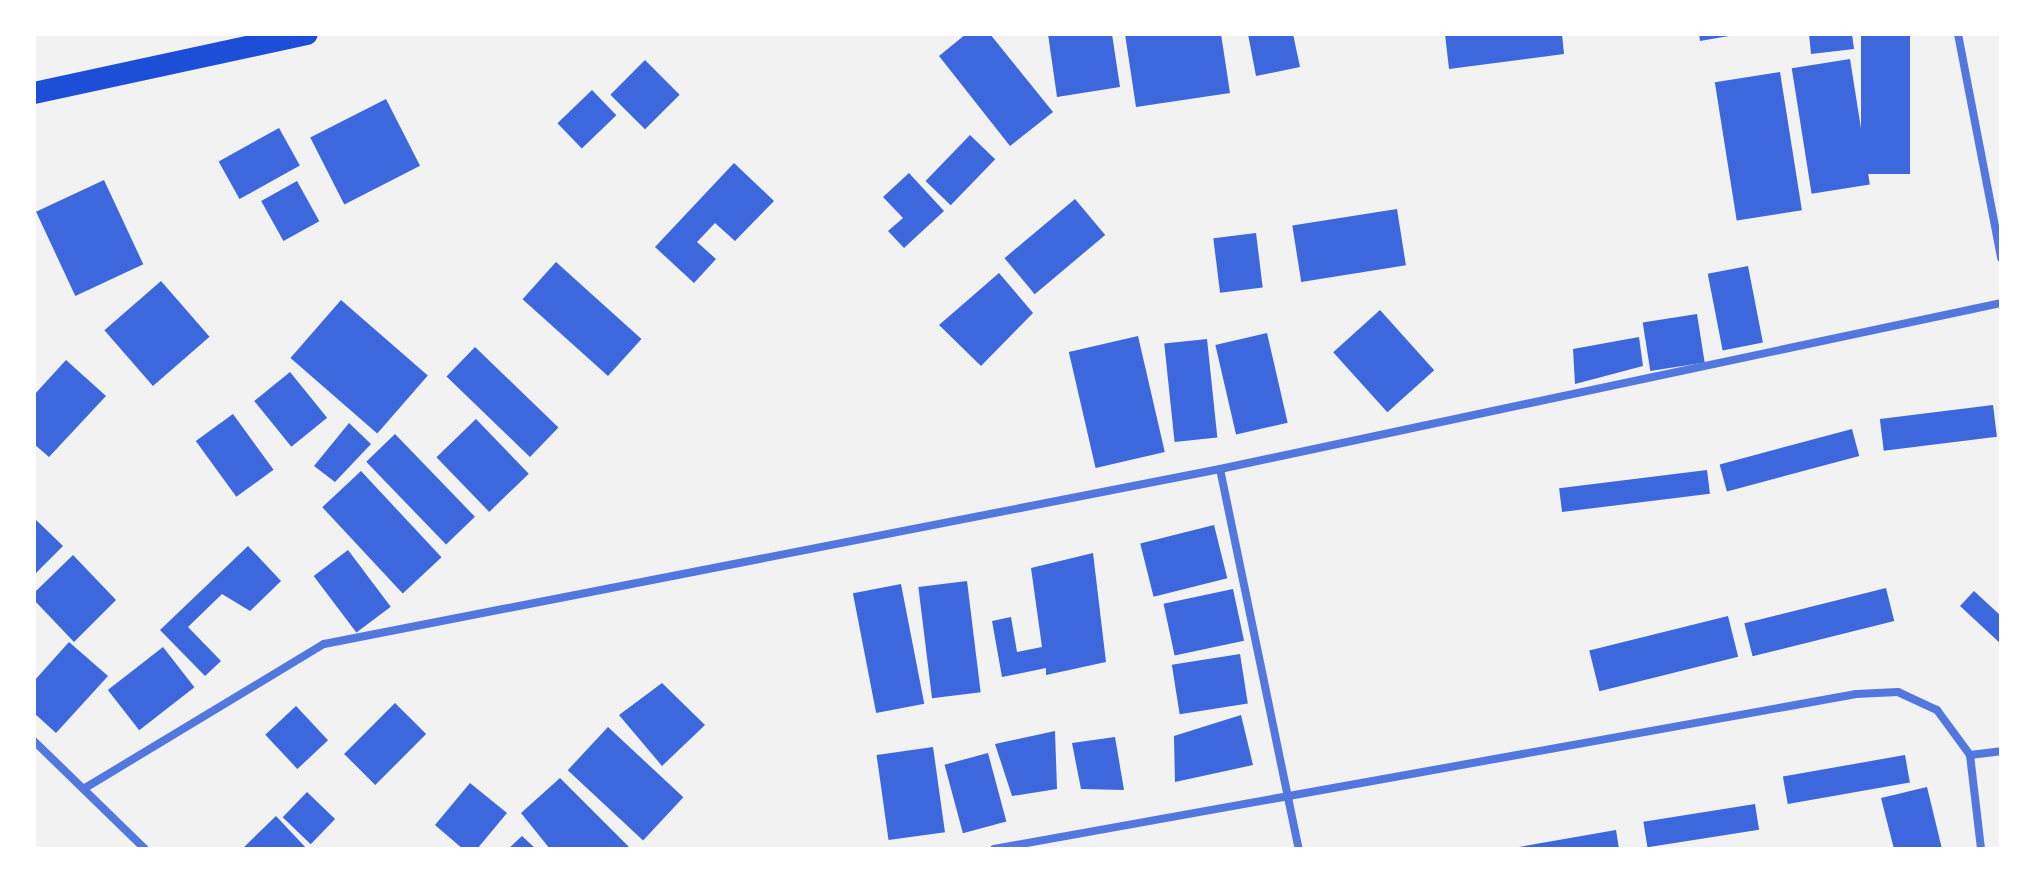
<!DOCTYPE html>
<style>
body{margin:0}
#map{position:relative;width:2035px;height:883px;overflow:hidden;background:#f2f2f2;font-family:"Sofia Sans Condensed",sans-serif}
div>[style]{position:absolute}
.building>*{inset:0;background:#3d67dc;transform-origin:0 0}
.minor>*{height:8px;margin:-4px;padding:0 4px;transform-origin:4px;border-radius:4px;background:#5277de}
.trunk>*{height:22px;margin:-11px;padding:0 11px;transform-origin:11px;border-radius:11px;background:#1d4ed8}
span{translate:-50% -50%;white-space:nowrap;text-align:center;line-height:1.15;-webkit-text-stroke:6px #fff;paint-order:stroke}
.frame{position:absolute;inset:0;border:36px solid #fff;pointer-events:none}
</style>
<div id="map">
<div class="building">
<i style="clip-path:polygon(966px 34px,990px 34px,1053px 112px,1010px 146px,939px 56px)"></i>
<i style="clip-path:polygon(1048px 34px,1112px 34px,1120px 87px,1057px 97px)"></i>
<i style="clip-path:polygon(1125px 34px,1221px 34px,1230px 93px,1136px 107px)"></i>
<i style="clip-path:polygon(1248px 34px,1293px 34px,1300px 67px,1256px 76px)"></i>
<i style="clip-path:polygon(1445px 34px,1562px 34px,1564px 54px,1449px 69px)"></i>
<i style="clip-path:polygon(1699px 34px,1729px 34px,1729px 36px,1700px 41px)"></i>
<i style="clip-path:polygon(1809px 34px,1852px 34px,1854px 49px,1811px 54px)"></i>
<i style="left:1861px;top:34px;width:49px;height:140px"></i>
<i style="left:1850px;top:59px;width:127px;height:59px;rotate:81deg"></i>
<i style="left:645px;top:60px;width:49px;height:49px;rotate:45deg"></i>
<i style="left:1780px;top:72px;width:140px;height:66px;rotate:81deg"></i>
<i style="left:592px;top:90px;width:35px;height:48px;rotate:46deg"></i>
<i style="left:386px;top:99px;width:75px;height:85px;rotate:63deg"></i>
<i style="left:279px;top:128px;width:43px;height:69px;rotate:61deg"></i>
<i style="left:970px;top:135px;width:35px;height:64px;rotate:44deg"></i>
<i style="clip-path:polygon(734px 163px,774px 201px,735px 241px,715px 223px,697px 242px,716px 259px,694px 283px,655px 247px)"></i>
<i style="clip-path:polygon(909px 173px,944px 211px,904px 248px,888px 231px,903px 218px,883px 197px)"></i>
<i style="left:104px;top:180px;width:93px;height:75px;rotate:65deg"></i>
<i style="left:297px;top:181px;width:46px;height:41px;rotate:61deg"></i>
<i style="left:1075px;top:199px;width:47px;height:92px;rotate:50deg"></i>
<i style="left:1397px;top:209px;width:57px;height:106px;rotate:81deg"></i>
<i style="left:1256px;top:233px;width:55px;height:43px;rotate:83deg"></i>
<i style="left:556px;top:262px;width:115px;height:50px;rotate:42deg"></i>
<i style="left:1748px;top:266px;width:78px;height:41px;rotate:79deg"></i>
<i style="clip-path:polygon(999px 273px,1033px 313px,981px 366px,939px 325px)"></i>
<i style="left:161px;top:281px;width:74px;height:75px;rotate:49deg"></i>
<i style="left:341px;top:300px;width:115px;height:77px;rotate:41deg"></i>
<i style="left:1380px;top:310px;width:81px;height:63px;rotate:48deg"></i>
<i style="left:1697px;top:314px;width:49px;height:55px;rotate:81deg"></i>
<i style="left:1267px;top:333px;width:92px;height:53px;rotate:77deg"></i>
<i style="left:1138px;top:336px;width:119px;height:71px;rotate:77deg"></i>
<i style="clip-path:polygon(1639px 337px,1643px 366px,1575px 384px,1573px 349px)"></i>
<i style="left:1207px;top:339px;width:99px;height:43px;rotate:84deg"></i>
<i style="left:475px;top:347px;width:116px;height:41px;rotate:44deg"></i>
<i style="clip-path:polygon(66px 360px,106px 396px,49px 457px,34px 444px,34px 395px)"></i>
<i style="left:290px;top:372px;width:59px;height:46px;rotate:51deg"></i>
<i style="left:1993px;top:405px;width:32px;height:114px;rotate:83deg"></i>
<i style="left:233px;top:414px;width:69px;height:46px;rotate:54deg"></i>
<i style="left:476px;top:419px;width:76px;height:55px;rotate:46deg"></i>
<i style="clip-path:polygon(349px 423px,371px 444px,335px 482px,314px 466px)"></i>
<i style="left:1852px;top:429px;width:28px;height:137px;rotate:75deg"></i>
<i style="left:395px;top:434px;width:115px;height:40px;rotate:46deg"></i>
<i style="left:1707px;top:470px;width:24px;height:149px;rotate:83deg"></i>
<i style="left:361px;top:471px;width:118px;height:53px;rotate:47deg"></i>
<i style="clip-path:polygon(34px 518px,63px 546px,34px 575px)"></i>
<i style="left:1214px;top:525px;width:55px;height:76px;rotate:76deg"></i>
<i style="clip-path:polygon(248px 546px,281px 581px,250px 611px,222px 594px,188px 627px,221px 661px,205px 676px,160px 630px)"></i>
<i style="left:348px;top:550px;width:71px;height:43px;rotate:53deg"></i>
<i style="clip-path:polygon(1093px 553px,1106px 662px,1046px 675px,1046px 668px,1002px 677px,992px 621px,1011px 617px,1017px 652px,1042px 647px,1031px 568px)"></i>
<i style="clip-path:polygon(73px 555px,116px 600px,74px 642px,34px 600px,34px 593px)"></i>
<i style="left:967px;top:581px;width:112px;height:49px;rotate:83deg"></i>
<i style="left:901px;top:584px;width:122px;height:49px;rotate:79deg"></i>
<i style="left:1886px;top:588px;width:34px;height:146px;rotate:76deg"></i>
<i style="left:1233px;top:589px;width:53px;height:71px;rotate:78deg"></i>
<i style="clip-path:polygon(1974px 591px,2001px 616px,2001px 644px,1960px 606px)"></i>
<i style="left:1728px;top:616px;width:42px;height:143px;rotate:76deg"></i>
<i style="clip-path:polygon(69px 642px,108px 676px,56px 733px,34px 713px,34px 681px)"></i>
<i style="left:163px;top:647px;width:51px;height:70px;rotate:52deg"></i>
<i style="left:1240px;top:654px;width:50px;height:69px;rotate:81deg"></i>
<i style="clip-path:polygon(662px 683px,705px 725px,662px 766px,619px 715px)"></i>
<i style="left:395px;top:703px;width:44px;height:72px;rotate:45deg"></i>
<i style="left:296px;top:706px;width:47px;height:42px;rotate:47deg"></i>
<i style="clip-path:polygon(1241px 715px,1253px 765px,1175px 782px,1174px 736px)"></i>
<i style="left:608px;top:727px;width:103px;height:59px;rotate:43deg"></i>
<i style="clip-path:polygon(1055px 731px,1057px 789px,1012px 796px,995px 744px)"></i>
<i style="clip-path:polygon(1115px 737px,1124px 790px,1081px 789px,1072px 743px)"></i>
<i style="left:933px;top:747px;width:86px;height:57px;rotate:82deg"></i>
<i style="left:988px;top:753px;width:71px;height:45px;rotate:75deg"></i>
<i style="left:1905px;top:755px;width:28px;height:124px;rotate:80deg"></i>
<i style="clip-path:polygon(560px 778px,631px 849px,550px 849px,521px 813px)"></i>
<i style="clip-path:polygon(470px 783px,507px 813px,477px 849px,463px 849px,435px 825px)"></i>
<i style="clip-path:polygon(1927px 787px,1942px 849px,1894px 849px,1881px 798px)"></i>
<i style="left:307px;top:792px;width:39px;height:35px;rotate:44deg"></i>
<i style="left:1755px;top:804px;width:26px;height:113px;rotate:81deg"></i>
<i style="clip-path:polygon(276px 816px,307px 849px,242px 849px)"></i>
<i style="clip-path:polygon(1616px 830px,1619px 849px,1519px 849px,1519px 847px)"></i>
<i style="clip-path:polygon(522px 836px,536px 849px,508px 849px)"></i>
</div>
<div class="minor">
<i style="left:1958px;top:34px;width:228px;rotate:79.1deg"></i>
<i style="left:1220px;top:469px;width:388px;rotate:78.3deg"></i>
<i style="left:34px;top:741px;width:155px;rotate:44.2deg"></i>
<i style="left:1970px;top:755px;width:95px;rotate:83.3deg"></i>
<i style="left:85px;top:788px;width:279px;rotate:-31.1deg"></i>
<i style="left:324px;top:644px;width:913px;rotate:-11.05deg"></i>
<i style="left:1220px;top:469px;width:798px;rotate:-12deg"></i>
<i style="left:994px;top:849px;width:876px;rotate:-10.19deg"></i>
<i style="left:1856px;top:694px;width:42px;rotate:-2.7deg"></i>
<i style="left:1898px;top:692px;width:43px;rotate:24.8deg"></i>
<i style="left:1937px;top:710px;width:56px;rotate:53.7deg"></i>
<i style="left:1970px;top:755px;width:31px;rotate:-7deg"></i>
</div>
<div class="trunk">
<i style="left:34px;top:93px;width:279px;rotate:-12.2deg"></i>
</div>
<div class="frame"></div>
</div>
